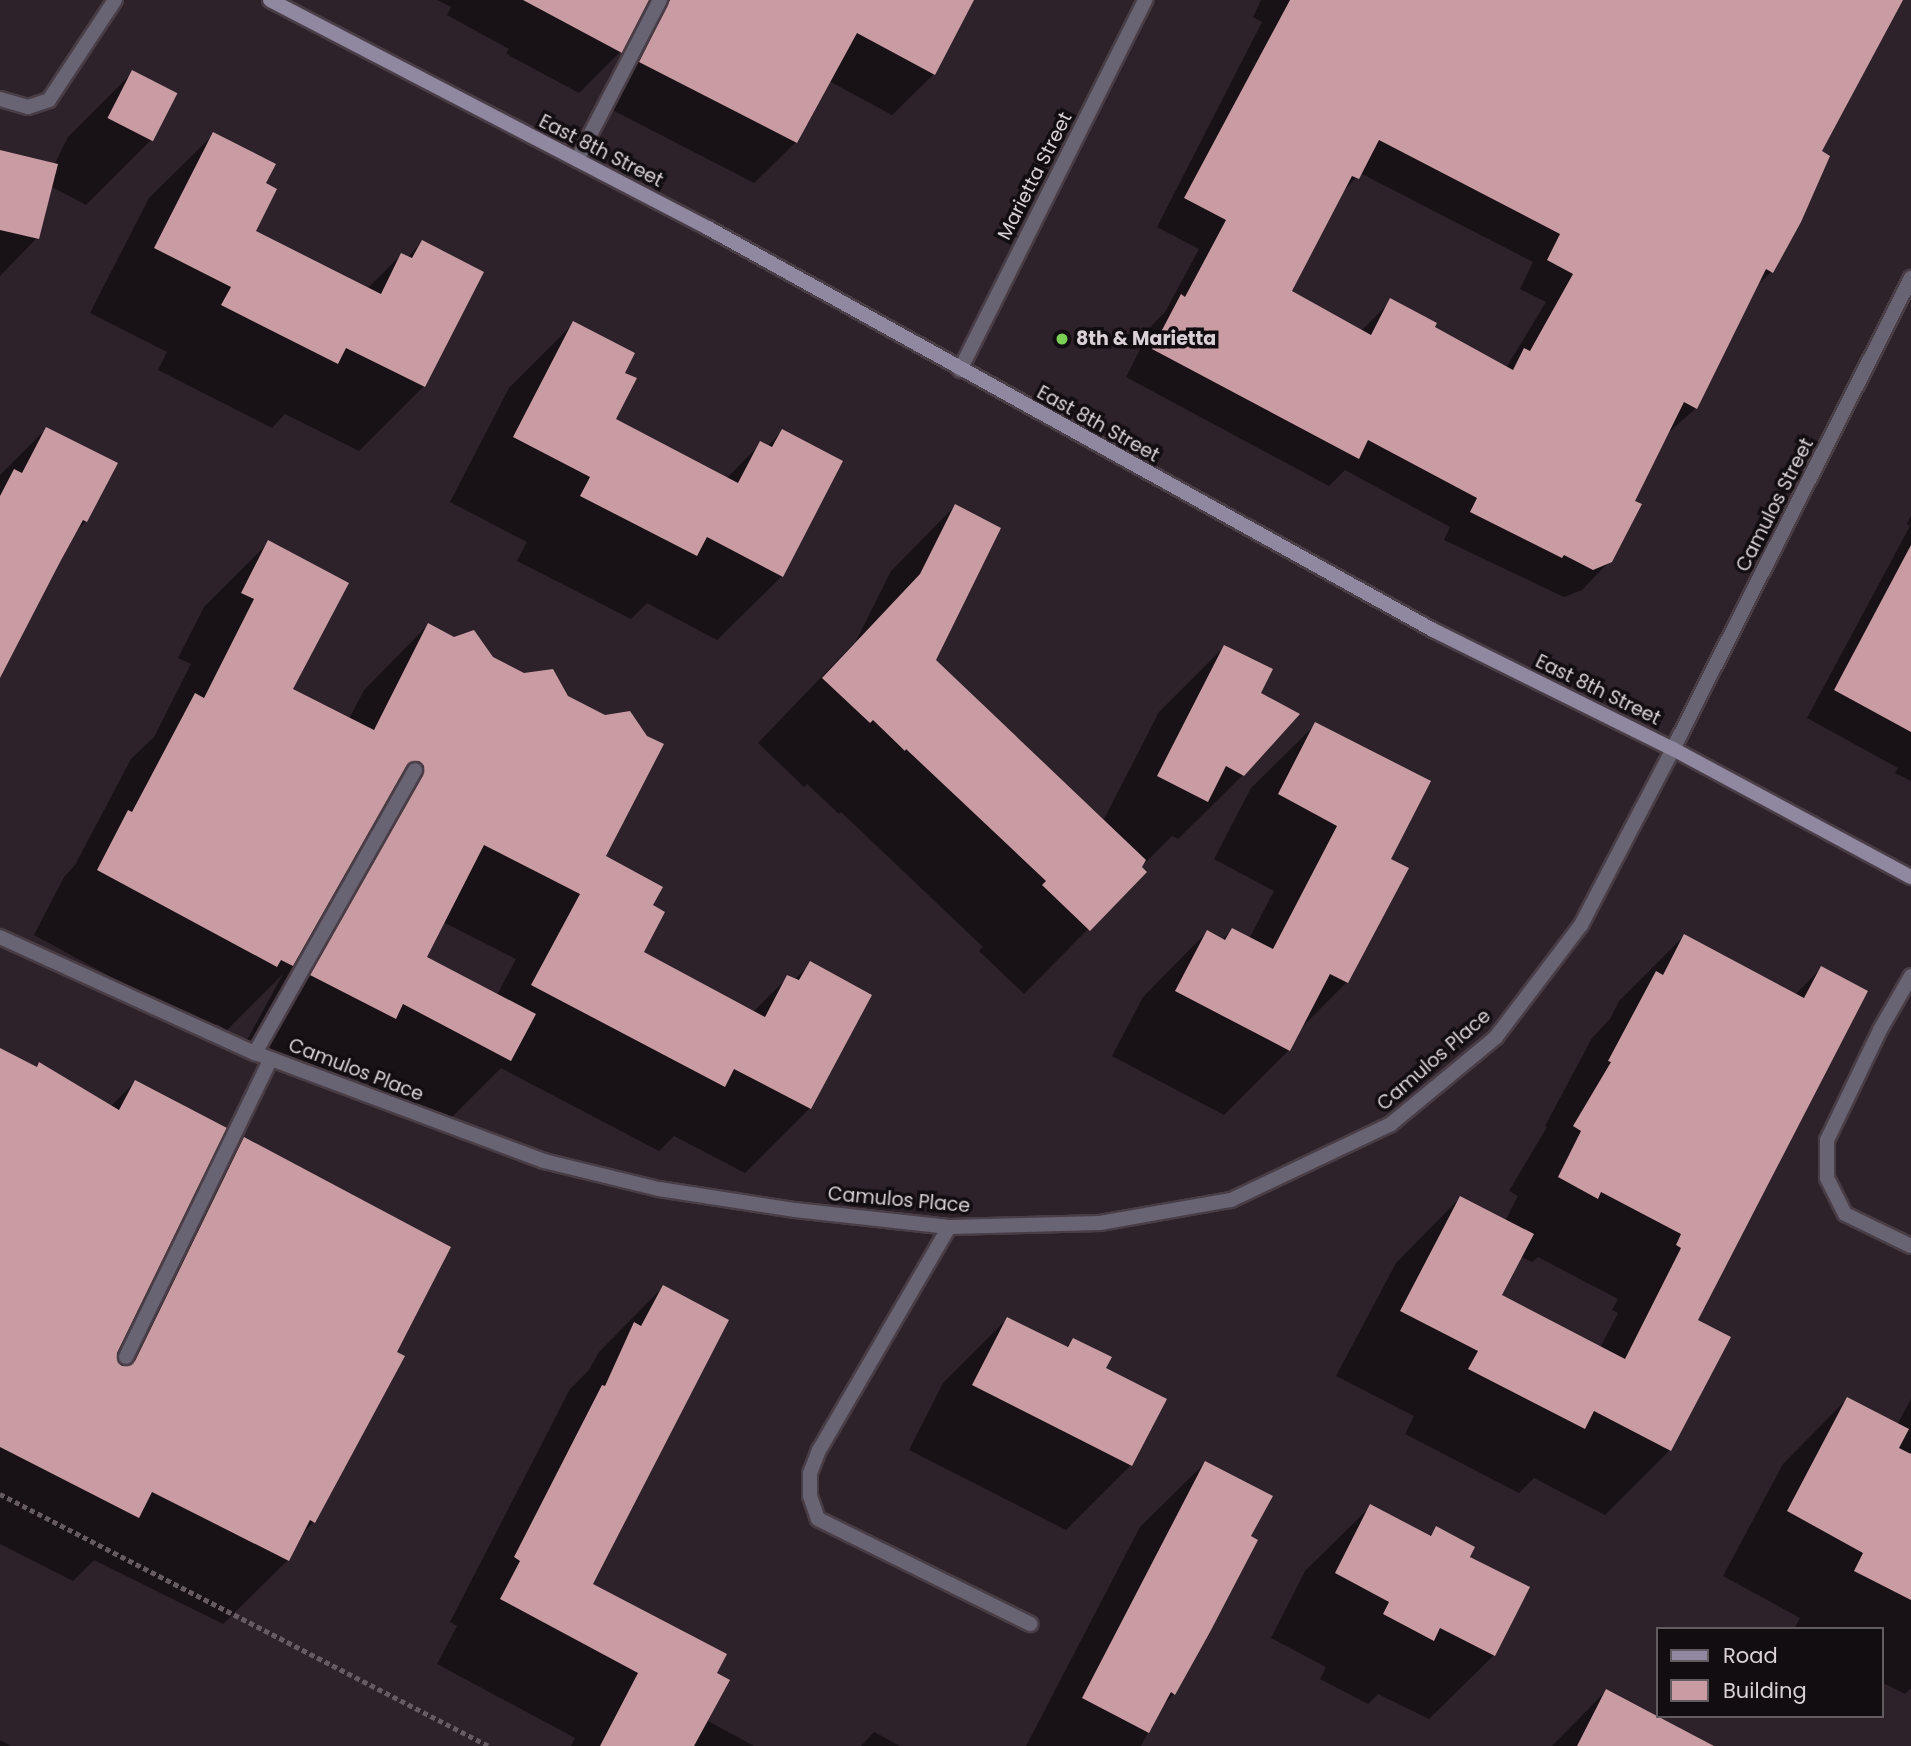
<!DOCTYPE html>
<style>
body{margin:0}
#map{position:relative;width:1911px;height:1746px;overflow:hidden;background:#2d212a;font-family:Poppins,sans-serif}
div>[style]{position:absolute}
.shadow>*{inset:0;background:#0007}
.building>*{inset:0;background:#c99ba3;transform-origin:0 0}
.path>*{height:4.5px;margin-top:-2.25px;transform-origin:0;background:repeating-linear-gradient(90deg,#665b63 0 5px,transparent 0 8.5px)}
.roads{filter:drop-shadow(2px 0 #493d46) drop-shadow(-2px 0 #493d46) drop-shadow(0 2px #493d46) drop-shadow(0 -2px #493d46)}
.lane>*{height:14px;margin:-7px;padding:0 7px;transform-origin:7px;border-radius:7px;background:#696474}
.street>*{height:14px;margin:-7px;padding:0 7px;transform-origin:7px;border-radius:7px;background:#696474}
.secondary>*{height:14px;margin:-7px;padding:0 7px;transform-origin:7px;border-radius:7px;background:#9087a0}
.dots>*{width:19px;height:19px;translate:-50% -50%;box-sizing:border-box;border:4px solid #120d11;border-radius:50%}
span{translate:-50% -50%;white-space:nowrap;text-align:center;line-height:1.15;-webkit-text-stroke:7px #120d11;paint-order:stroke}
.street-label{font-size:19px;color:#d9d1d7}
.poi-label{font-size:19px;color:#d9d1d7;font-weight:700}
.left{translate:0 -50%;text-align:left}
.legend{position:absolute;left:1656px;top:1627px;width:228px;height:91px;box-sizing:border-box;background:#120d11;border:2px solid #625b60;margin:0;padding:9px 12px;list-style:none;font-size:21px;color:#d9d1d7}
.legend li{display:flex;align-items:center;gap:14px;height:35px}
.legend b{width:35px;border:2px solid #625b60}
</style>
<div id="map">
<div class="shadow">
<i style="clip-path:polygon(437px 0,972px 0,934px 74px,892px 115px,829px 81px,796px 142px,754px 183px,599px 103px,628px 47px,626px 40px,620px 52px,579px 93px,510px 56px,506px 53px,509px 49px,447px 15px,451px 7px)"></i>
<i style="clip-path:polygon(evenodd,1261px 0,1902px 0,1819px 152px,1771px 272px,1755px 287px,1696px 408px,1666px 435px,1633px 501px,1610px 561px,1582px 590px,1564px 597px,1444px 540px,1450px 527px,1345px 470px,1329px 486px,1126px 377px,1153px 324px,1165px 312px,1199px 249px,1157px 227px,1262px 22px,1253px 17px,1261px 0,1360px 173px,1533px 262px,1520px 289px,1546px 302px,1506px 368px,1433px 328px,1391px 301px,1361px 331px,1289px 292px,1340px 195px,1360px 173px)"></i>
<i style="clip-path:polygon(133px 72px,151px 140px,86px 205px,50px 186px,37px 238px,0 276px,0 151px,54px 165px,68px 137px)"></i>
<i style="clip-path:polygon(214px 134px,264px 184px,254px 232px,367px 289px,401px 255px,407px 258px,422px 242px,424px 386px,359px 451px,285px 414px,272px 428px,158px 370px,167px 352px,90px 313px,149px 198px)"></i>
<i style="clip-path:polygon(574px 323px,622px 374px,614px 420px,726px 479px,761px 443px,767px 447px,782px 431px,782px 576px,717px 640px,647px 603px,631px 619px,517px 561px,527px 542px,450px 502px,509px 388px)"></i>
<i style="clip-path:polygon(46px 429px,86px 521px,75px 532px,0 673px,0 475px)"></i>
<i style="clip-path:polygon(955px 506px,934px 661px,1103px 821px,1159px 712px,1224px 647px,1259px 694px,1243px 775px,1178px 839px,1172px 836px,1140px 868px,1144px 872px,1024px 994px,979px 951px,983px 947px,841px 812px,839px 814px,807px 784px,804px 787px,758px 743px,856px 641px,891px 571px)"></i>
<i style="clip-path:polygon(1911px 515px,1911px 781px,1895px 773px,1898px 768px,1807px 718px,1910px 526px,1907px 524px)"></i>
<i style="clip-path:polygon(evenodd,268px 543px,291px 690px,349px 719px,364px 690px,428px 625px,603px 857px,650px 906px,642px 953px,753px 1012px,788px 977px,794px 980px,810px 964px,810px 1108px,745px 1173px,674px 1136px,659px 1151px,501px 1068px,445px 1124px,341px 1070px,330px 1082px,247px 1040px,283px 974px,227px 1030px,217px 1024px,211px 1031px,34px 935px,64px 877px,75px 865px,131px 759px,154px 737px,191px 664px,178px 658px,204px 607px,268px 543px,443px 922px,516px 959px,497px 995px,425px 958px,443px 922px)"></i>
<i style="clip-path:polygon(1316px 724px,1389px 859px,1347px 982px,1299px 1030px,1289px 1050px,1224px 1115px,1112px 1056px,1143px 997px,1207px 932px,1222px 940px,1232px 930px,1249px 939px,1274px 891px,1214px 859px,1251px 788px)"></i>
<i style="clip-path:polygon(evenodd,1684px 936px,1795px 995px,1821px 968px,1695px 1320px,1670px 1450px,1605px 1515px,1534px 1478px,1519px 1493px,1405px 1434px,1414px 1416px,1336px 1376px,1396px 1263px,1460px 1198px,1505px 1221px,1518px 1196px,1509px 1191px,1547px 1127px,1545px 1126px,1592px 1038px,1610px 1019px,1619px 1001px,1684px 936px,1520px 1256px,1532px 1262px,1538px 1257px,1618px 1299px,1612px 1310px,1618px 1313px,1600px 1348px,1500px 1296px,1520px 1256px)"></i>
<i style="clip-path:polygon(0 1062px,110px 1107px,135px 1082px,197px 1186px,244px 1139px,395px 1353px,314px 1521px,300px 1536px,288px 1560px,223px 1624px,94px 1560px,73px 1581px,0 1544px)"></i>
<i style="clip-path:polygon(663px 1287px,591px 1584px,714px 1674px,706px 1720px,754px 1746px,571px 1746px,575px 1738px,437px 1664px,457px 1626px,450px 1622px,570px 1389px,589px 1370px,599px 1352px)"></i>
<i style="clip-path:polygon(1007px 1319px,1065px 1348px,1073px 1340px,1104px 1369px,1131px 1465px,1066px 1530px,909px 1450px,943px 1383px)"></i>
<i style="clip-path:polygon(1847px 1399px,1897px 1425px,1911px 1399px,1911px 1688px,1905px 1694px,1881px 1682px,1881px 1629px,1794px 1629px,1800px 1618px,1723px 1576px,1783px 1464px)"></i>
<i style="clip-path:polygon(1205px 1463px,1249px 1537px,1174px 1694px,1162px 1706px,1141px 1746px,1026px 1746px,1140px 1527px)"></i>
<i style="clip-path:polygon(1370px 1507px,1428px 1537px,1437px 1529px,1467px 1558px,1494px 1655px,1429px 1719px,1378px 1694px,1368px 1704px,1320px 1679px,1326px 1667px,1271px 1638px,1305px 1571px)"></i>
<i style="clip-path:polygon(1606px 1691px,1710px 1746px,1552px 1746px)"></i>
<i style="clip-path:polygon(874px 1732px,900px 1746px,861px 1746px)"></i>
<i style="clip-path:polygon(0 1740px,11px 1746px,0 1746px)"></i>
</div>
<div class="building">
<i style="clip-path:polygon(523px 0,649px 0,622px 53px)"></i>
<i style="clip-path:polygon(670px 0,974px 0,935px 75px,857px 33px,797px 143px,639px 62px)"></i>
<i style="clip-path:polygon(evenodd,1290px 0,1903px 0,1822px 151px,1830px 156px,1801px 222px,1773px 273px,1766px 269px,1697px 409px,1684px 402px,1635px 501px,1642px 504px,1612px 562px,1593px 570px,1564px 555px,1562px 558px,1470px 512px,1477px 498px,1368px 440px,1359px 459px,1152px 349px,1181px 294px,1185px 297px,1226px 220px,1184px 198px,1290px 0,1379px 140px,1560px 234px,1547px 260px,1573px 274px,1530px 351px,1524px 348px,1513px 370px,1435px 327px,1437px 323px,1390px 298px,1371px 335px,1292px 291px,1352px 176px,1359px 179px,1379px 140px)"></i>
<i style="left:132px;top:70px;width:51px;height:54px;rotate:27deg"></i>
<i style="clip-path:polygon(213px 132px,276px 164px,266px 183px,277px 189px,256px 231px,381px 294px,401px 253px,412px 258px,422px 240px,484px 272px,425px 387px,346px 348px,338px 364px,221px 305px,231px 287px,154px 248px)"></i>
<i style="clip-path:polygon(0 150px,58px 164px,39px 239px,0 230px)"></i>
<i style="clip-path:polygon(573px 321px,635px 353px,625px 373px,637px 378px,616px 419px,738px 483px,760px 441px,772px 447px,782px 429px,843px 461px,783px 577px,707px 537px,697px 556px,580px 496px,590px 477px,513px 437px)"></i>
<i style="clip-path:polygon(46px 427px,118px 463px,87px 522px,83px 520px,60px 562px,0 678px,0 496px,14px 469px,22px 473px)"></i>
<i style="clip-path:polygon(955px 504px,1001px 528px,936px 660px,1146px 860px,1142px 867px,1147px 872px,1090px 931px,1042px 885px,1046px 881px,906px 749px,905px 751px,873px 720px,870px 723px,822px 678px,920px 574px)"></i>
<i style="clip-path:polygon(268px 540px,349px 583px,293px 689px,374px 730px,428px 623px,454px 637px,474px 630px,493px 657px,524px 673px,553px 669px,568px 696px,605px 715px,630px 711px,647px 736px,664px 744px,606px 856px,663px 887px,653px 905px,665px 912px,644px 952px,765px 1017px,787px 975px,799px 980px,810px 961px,872px 995px,811px 1109px,734px 1069px,725px 1087px,531px 985px,580px 894px,484px 845px,427px 957px,536px 1014px,511px 1061px,403px 1004px,396px 1019px,310px 975px,423px 775px,424px 766px,419px 761px,407px 765px,293px 966px,281px 960px,277px 967px,97px 870px,128px 810px,132px 812px,195px 693px,204px 698px,254px 599px,241px 593px)"></i>
<i style="clip-path:polygon(1911px 545px,1911px 732px,1834px 690px)"></i>
<i style="clip-path:polygon(1224px 645px,1273px 669px,1261px 693px,1300px 714px,1244px 776px,1226px 766px,1208px 802px,1157px 776px)"></i>
<i style="clip-path:polygon(1315px 722px,1431px 781px,1391px 859px,1409px 868px,1348px 983px,1330px 974px,1290px 1051px,1175px 991px,1207px 930px,1225px 940px,1232px 928px,1273px 949px,1337px 826px,1278px 794px)"></i>
<i style="clip-path:polygon(1684px 934px,1804px 998px,1821px 966px,1868px 991px,1698px 1320px,1731px 1337px,1671px 1451px,1594px 1411px,1585px 1429px,1468px 1369px,1478px 1351px,1400px 1311px,1460px 1196px,1534px 1234px,1502px 1295px,1625px 1359px,1681px 1248px,1676px 1245px,1681px 1234px,1601px 1192px,1598px 1199px,1558px 1177px,1581px 1131px,1573px 1126px,1611px 1062px,1608px 1061px,1656px 971px,1663px 975px)"></i>
<i style="clip-path:polygon(0 1048px,37px 1067px,39px 1062px,119px 1110px,135px 1080px,227px 1128px,117px 1353px,118px 1362px,122px 1366px,135px 1361px,244px 1137px,451px 1247px,397px 1352px,405px 1356px,315px 1523px,310px 1520px,289px 1561px,152px 1492px,139px 1518px,0 1447px)"></i>
<i style="clip-path:polygon(663px 1285px,729px 1320px,593px 1584px,727px 1654px,717px 1673px,730px 1680px,694px 1746px,600px 1746px,638px 1673px,500px 1599px,520px 1561px,514px 1557px,602px 1385px,605px 1386px,634px 1322px,641px 1326px)"></i>
<i style="clip-path:polygon(1007px 1317px,1068px 1347px,1073px 1338px,1112px 1357px,1106px 1368px,1167px 1399px,1132px 1466px,972px 1385px)"></i>
<i style="clip-path:polygon(1847px 1397px,1909px 1429px,1899px 1448px,1911px 1454px,1889px 1495px,1911px 1453px,1911px 1600px,1854px 1571px,1863px 1553px,1787px 1511px)"></i>
<i style="clip-path:polygon(1205px 1461px,1273px 1496px,1251px 1536px,1258px 1540px,1210px 1632px,1175px 1695px,1171px 1692px,1149px 1733px,1082px 1698px)"></i>
<i style="clip-path:polygon(1370px 1504px,1431px 1536px,1436px 1526px,1475px 1547px,1470px 1557px,1530px 1587px,1495px 1656px,1440px 1628px,1434px 1641px,1383px 1614px,1389px 1602px,1335px 1573px)"></i>
<i style="clip-path:polygon(1606px 1689px,1657px 1716px,1714px 1746px,1577px 1746px)"></i>
</div>
<div class="path">
<i style="left:0;top:1494px;width:550px;rotate:27.26deg"></i>
</div>
<div class="roads">
<div class="lane">
<i style="left:0;top:99px;width:29px;rotate:16deg"></i>
<i style="left:28px;top:107px;width:22px;rotate:-18deg"></i>
<i style="left:49px;top:100px;width:120px;rotate:-56.6deg"></i>
<i style="left:577px;top:160px;width:180px;rotate:-62.6deg"></i>
<i style="left:1911px;top:976px;width:62px;rotate:119.9deg"></i>
<i style="left:1880px;top:1030px;width:122px;rotate:115.7deg"></i>
<i style="left:1827px;top:1140px;width:38px;rotate:90deg"></i>
<i style="left:1827px;top:1178px;width:40px;rotate:63.4deg"></i>
<i style="left:1845px;top:1214px;width:73px;rotate:25.9deg"></i>
<i style="left:255px;top:1053px;width:325px;rotate:-60.5deg"></i>
<i style="left:949px;top:1227px;width:258px;rotate:120.2deg"></i>
<i style="left:819px;top:1450px;width:25px;rotate:111deg"></i>
<i style="left:810px;top:1473px;width:23px;rotate:90deg"></i>
<i style="left:810px;top:1496px;width:24px;rotate:71deg"></i>
<i style="left:818px;top:1519px;width:237px;rotate:26.3deg"></i>
<i style="left:126px;top:1357px;width:331px;rotate:-64.1deg"></i>
</div>
<div class="street">
<i style="left:960px;top:370px;width:414px;rotate:-63.4deg"></i>
<i style="left:0;top:937px;width:280px;rotate:24.5deg"></i>
<i style="left:255px;top:1053px;width:309px;rotate:20.5deg"></i>
<i style="left:544px;top:1161px;width:118px;rotate:13.7deg"></i>
<i style="left:659px;top:1189px;width:138px;rotate:8.8deg"></i>
<i style="left:795px;top:1210px;width:155px;rotate:6.3deg"></i>
<i style="left:949px;top:1227px;width:151px;rotate:-1.5deg"></i>
<i style="left:1100px;top:1223px;width:133px;rotate:-10deg"></i>
<i style="left:1231px;top:1200px;width:177px;rotate:-25.4deg"></i>
<i style="left:1391px;top:1124px;width:136px;rotate:-39.6deg"></i>
<i style="left:1496px;top:1037px;width:141px;rotate:-52.8deg"></i>
<i style="left:1581px;top:925px;width:199px;rotate:-62.4deg"></i>
<i style="left:1673px;top:749px;width:528px;rotate:-63.19deg"></i>
</div>
<div class="secondary">
<i style="left:270px;top:0;width:494px;rotate:27.5deg"></i>
<i style="left:708px;top:228px;width:829px;rotate:29.01deg"></i>
<i style="left:1433px;top:630px;width:268px;rotate:26.4deg"></i>
<i style="left:1673px;top:749px;width:270px;rotate:28.3deg"></i>
</div>
</div>
<div class="dots">
<i style="left:1062px;top:339px;background:#7bd156"></i>
</div>
<div class="street-label">
<span style="left:601px;top:151px;rotate:27deg">East 8th Street</span>
<span style="left:1035px;top:176px;rotate:-63deg">Marietta Street</span>
<span style="left:1098px;top:424px;rotate:29deg">East 8th Street</span>
<span style="left:1775px;top:505px;rotate:-63deg">Camulos Street</span>
<span style="left:1598px;top:690px;rotate:26deg">East 8th Street</span>
<span style="left:1434px;top:1060px;rotate:-41deg">Camulos Place</span>
<span style="left:356px;top:1070px;rotate:21deg">Camulos Place</span>
<span style="left:899px;top:1200px;rotate:5deg">Camulos Place</span>
</div>
<div class="poi-label">
<span class="left" style="left:1076px;top:339px">8th &amp; Marietta</span>
</div>
<ul class="legend">
<li><b style="height:9px;background:#9087a0"></b>Road</li>
<li><b style="height:19px;background:#c99ba3"></b>Building</li>
</ul>
</div>
